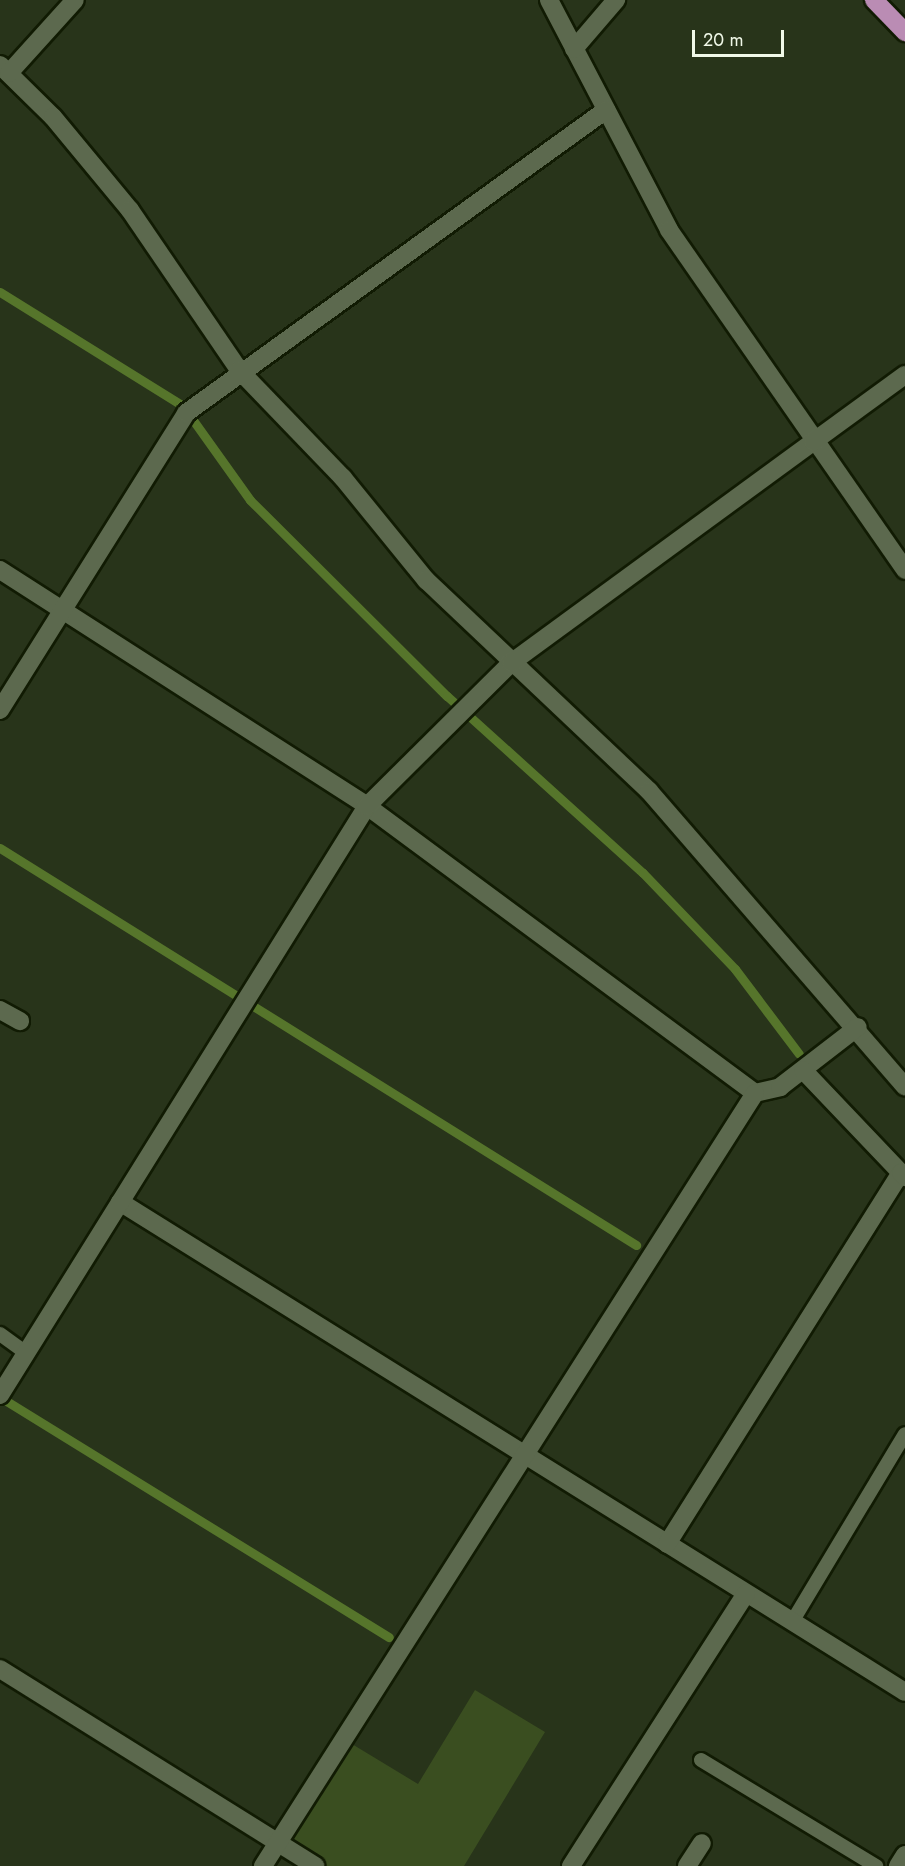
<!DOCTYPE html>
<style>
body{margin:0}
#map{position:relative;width:905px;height:1866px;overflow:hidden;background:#28341a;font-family:Jost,sans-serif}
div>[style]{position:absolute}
.green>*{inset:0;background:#3a4e20}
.stream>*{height:9px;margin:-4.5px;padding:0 4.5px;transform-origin:4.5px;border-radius:4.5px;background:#56752b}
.roads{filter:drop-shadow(2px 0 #111b03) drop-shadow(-2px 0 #111b03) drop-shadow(0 2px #111b03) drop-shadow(0 -2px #111b03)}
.service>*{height:14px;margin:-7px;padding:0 7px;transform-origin:7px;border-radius:7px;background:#5c694e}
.minor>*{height:18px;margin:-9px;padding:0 9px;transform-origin:9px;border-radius:9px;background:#5c694e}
.tertiary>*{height:18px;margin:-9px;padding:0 9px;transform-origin:9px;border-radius:9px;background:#5c694e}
.trunk>*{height:18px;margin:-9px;padding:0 9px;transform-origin:9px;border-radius:9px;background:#ba8cb4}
span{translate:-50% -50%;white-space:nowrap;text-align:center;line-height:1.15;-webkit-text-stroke:6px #28341a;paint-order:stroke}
.scale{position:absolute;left:692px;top:30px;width:92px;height:27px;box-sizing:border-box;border:3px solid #f0f8e8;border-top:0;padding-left:8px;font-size:18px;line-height:21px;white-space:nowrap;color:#f0f8e8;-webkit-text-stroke:4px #28341a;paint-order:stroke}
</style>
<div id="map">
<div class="green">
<i style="clip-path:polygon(475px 1690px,545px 1732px,464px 1866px,327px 1866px,286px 1842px,347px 1741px,418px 1784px)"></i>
</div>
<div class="stream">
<i style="left:0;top:292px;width:216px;rotate:31.9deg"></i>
<i style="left:183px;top:406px;width:115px;rotate:54.5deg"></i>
<i style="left:250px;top:500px;width:278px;rotate:44.9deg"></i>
<i style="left:447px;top:696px;width:264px;rotate:42.1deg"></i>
<i style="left:643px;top:873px;width:133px;rotate:46.2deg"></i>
<i style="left:735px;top:969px;width:106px;rotate:53deg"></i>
<i style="left:0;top:848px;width:750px;rotate:31.97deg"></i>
<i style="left:0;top:1397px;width:457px;rotate:31.7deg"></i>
</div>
<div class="roads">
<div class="service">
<i style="left:0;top:1334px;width:32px;rotate:36deg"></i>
<i style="left:792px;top:1622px;width:219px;rotate:-59deg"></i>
<i style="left:701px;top:1760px;width:205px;rotate:31.2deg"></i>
</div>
<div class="minor">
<i style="left:549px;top:0;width:259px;rotate:62.4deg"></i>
<i style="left:669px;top:230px;width:414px;rotate:55.2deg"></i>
<i style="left:574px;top:49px;width:65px;rotate:-49.4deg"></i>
<i style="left:0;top:65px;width:74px;rotate:44.5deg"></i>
<i style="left:53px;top:117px;width:121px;rotate:50.4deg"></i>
<i style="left:130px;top:210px;width:194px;rotate:55.7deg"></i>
<i style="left:239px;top:370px;width:150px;rotate:46.1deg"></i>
<i style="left:343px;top:478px;width:132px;rotate:50.9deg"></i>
<i style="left:426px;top:580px;width:307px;rotate:43.4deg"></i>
<i style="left:649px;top:791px;width:391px;rotate:49.1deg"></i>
<i style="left:9px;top:73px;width:98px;rotate:-47.9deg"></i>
<i style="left:0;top:570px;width:436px;rotate:32.7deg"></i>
<i style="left:367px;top:806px;width:483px;rotate:36.5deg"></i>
<i style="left:755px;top:1093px;width:26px;rotate:-13deg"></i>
<i style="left:780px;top:1087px;width:98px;rotate:-37.6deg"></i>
<i style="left:0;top:710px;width:350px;rotate:-57.9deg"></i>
<i style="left:186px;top:413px;width:518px;rotate:-35.81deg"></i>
<i style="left:0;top:1010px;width:23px;rotate:29deg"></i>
<i style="left:803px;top:1070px;width:142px;rotate:46.4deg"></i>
<i style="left:120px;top:1202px;width:925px;rotate:31.97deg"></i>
<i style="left:0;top:1395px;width:694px;rotate:-58.07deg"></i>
<i style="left:367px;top:806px;width:203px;rotate:-44.8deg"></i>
<i style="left:511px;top:663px;width:374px;rotate:-36.2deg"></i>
<i style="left:667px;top:1544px;width:439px;rotate:-57.8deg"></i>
<i style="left:901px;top:1173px;width:6px;rotate:45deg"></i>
<i style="left:0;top:1669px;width:372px;rotate:32deg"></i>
<i style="left:263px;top:1866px;width:916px;rotate:-57.52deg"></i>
<i style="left:571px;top:1866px;width:324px;rotate:-57.3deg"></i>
<i style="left:687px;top:1866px;width:27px;rotate:-57deg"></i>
<i style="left:898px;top:1866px;width:13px;rotate:-58deg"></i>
</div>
<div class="tertiary">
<i style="left:813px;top:442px;width:114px;rotate:-36.1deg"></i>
</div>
<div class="trunk">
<i style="left:874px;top:0;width:45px;rotate:45.9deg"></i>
</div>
</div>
<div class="scale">20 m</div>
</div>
